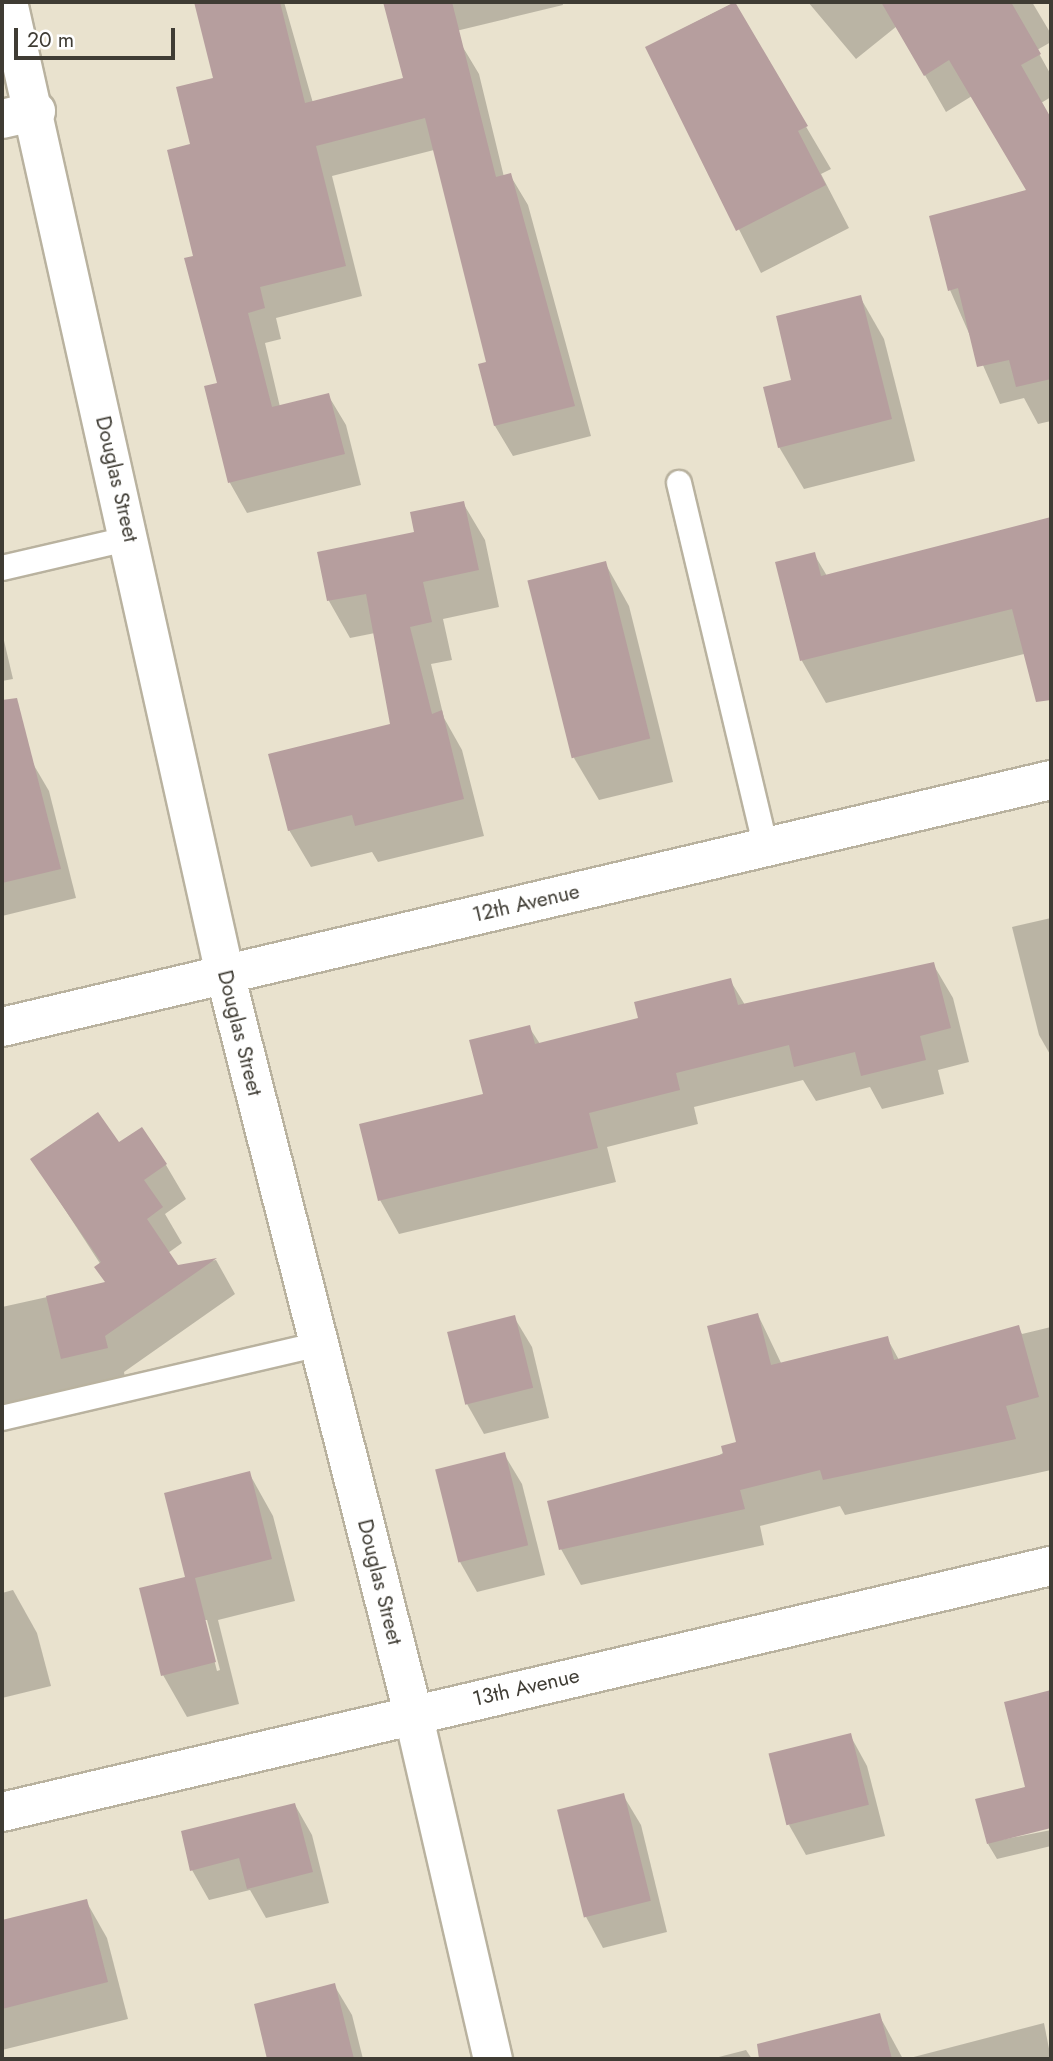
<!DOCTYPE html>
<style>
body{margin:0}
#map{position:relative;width:1053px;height:2061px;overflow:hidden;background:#e9e2ce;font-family:Jost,sans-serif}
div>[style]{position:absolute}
.shadow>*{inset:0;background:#0003}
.building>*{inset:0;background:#b69e9e;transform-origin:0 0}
.roads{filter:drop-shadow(2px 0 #b9b29f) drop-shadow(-2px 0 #b9b29f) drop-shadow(0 2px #b9b29f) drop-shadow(0 -2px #b9b29f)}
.service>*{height:24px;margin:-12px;padding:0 12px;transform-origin:12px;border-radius:12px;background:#fff}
.minor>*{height:38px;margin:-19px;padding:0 19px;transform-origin:19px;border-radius:19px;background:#fff}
span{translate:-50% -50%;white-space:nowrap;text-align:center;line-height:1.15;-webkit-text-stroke:5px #fff;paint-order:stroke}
.street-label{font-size:21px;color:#3f3c34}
.frame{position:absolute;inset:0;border:4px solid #3f3c34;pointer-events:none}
.scale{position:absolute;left:14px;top:28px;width:161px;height:32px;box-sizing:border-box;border:4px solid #3f3c34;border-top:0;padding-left:9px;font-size:21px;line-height:24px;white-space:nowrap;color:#3f3c34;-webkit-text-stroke:5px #fff;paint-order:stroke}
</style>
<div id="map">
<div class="shadow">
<i style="clip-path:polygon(196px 2px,284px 2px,313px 103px,405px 80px,461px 44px,479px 74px,504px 177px,510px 175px,528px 205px,591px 436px,513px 456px,495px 426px,488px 363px,434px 150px,332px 176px,362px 296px,276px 318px,281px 339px,265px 343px,280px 407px,328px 395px,346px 425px,361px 485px,247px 513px,230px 483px,206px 387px,219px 384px,196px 257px,192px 146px,215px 79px)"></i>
<i style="clip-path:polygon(439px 2px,562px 2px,563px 5px,456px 31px)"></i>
<i style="clip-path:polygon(808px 2px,1032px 2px,1051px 34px,1051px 42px,1037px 50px,1051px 75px,1051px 97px,1041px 103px,1051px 121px,1051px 421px,1038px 424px,1024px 398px,1000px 404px,950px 290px,1028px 191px,972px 96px,946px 112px,897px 26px,856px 59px)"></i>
<i style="clip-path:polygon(733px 3px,831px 169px,821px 174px,849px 228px,761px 273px,647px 47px)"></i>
<i style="clip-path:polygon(860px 297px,884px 339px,915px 461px,804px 489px,779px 447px,793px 381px)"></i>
<i style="clip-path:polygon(463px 503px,485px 540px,499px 607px,443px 619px,452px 660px,431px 664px,444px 718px,462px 750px,484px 836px,378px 862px,372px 852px,311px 867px,289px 830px,392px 725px,375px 633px,350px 638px,329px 601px,319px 554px,416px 533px)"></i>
<i style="clip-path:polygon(1051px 519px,1051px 671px,1044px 673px,1032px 652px,826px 703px,802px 661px,777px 563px,814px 554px,827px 576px)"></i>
<i style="clip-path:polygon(605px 563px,629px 606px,673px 782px,599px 800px,574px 758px)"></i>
<i style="clip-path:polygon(2px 632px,13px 679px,2px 681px)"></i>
<i style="clip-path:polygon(32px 762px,49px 791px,76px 898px,2px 916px,2px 769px)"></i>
<i style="clip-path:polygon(1051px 918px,1051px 1056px,1039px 1035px,1012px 927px)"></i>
<i style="clip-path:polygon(933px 964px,953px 998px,969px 1062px,938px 1070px,944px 1094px,882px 1109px,870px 1087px,816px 1101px,803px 1080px,694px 1107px,698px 1124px,607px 1147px,616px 1182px,399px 1234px,380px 1200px,485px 1095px,529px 1027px,540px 1044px,640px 1019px,730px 980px,745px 1005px)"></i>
<i style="clip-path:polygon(119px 1144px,166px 1165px,186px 1199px,165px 1214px,182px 1243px,168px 1253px,177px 1267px,216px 1260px,235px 1294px,124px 1372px,126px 1383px,2px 1409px,2px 1307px,106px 1284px,101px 1265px,32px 1159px)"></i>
<i style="clip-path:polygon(758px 1315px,782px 1365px,887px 1338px,899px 1360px,1018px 1327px,1022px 1334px,1051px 1327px,1051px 1470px,845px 1515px,840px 1506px,760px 1526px,764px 1545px,581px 1585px,561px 1549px,738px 1444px)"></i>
<i style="clip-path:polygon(514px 1317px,532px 1347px,549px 1418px,484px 1434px,467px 1404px)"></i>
<i style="clip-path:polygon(504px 1454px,522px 1484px,545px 1575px,477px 1592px,460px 1562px,437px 1471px)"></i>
<i style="clip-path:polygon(evenodd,249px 1473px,273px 1516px,295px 1601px,218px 1620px,239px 1704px,187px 1717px,163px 1675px,187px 1578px,249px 1473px,204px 1620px,207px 1620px,220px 1670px,217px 1671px,204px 1620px)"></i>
<i style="clip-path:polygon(13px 1590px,37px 1633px,51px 1686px,2px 1698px,2px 1593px)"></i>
<i style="clip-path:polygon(1051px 1692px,1051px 1789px,1041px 1791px,1051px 1826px,990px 1842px,1051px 1830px,1051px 1846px,997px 1859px,988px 1844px,1035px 1786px,1006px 1703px)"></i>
<i style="clip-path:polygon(850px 1735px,867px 1766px,885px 1836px,806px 1855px,789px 1825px)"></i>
<i style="clip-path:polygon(623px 1795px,641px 1825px,667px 1932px,603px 1948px,586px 1917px)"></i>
<i style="clip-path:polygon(295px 1805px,312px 1835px,329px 1903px,266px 1918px,250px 1890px,209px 1900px,192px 1870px)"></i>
<i style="clip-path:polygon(86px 1901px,107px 1938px,128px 2019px,2px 2050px,2px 1922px)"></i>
<i style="clip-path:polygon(334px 1985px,352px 2015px,363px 2059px,269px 2059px,256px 2005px)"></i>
<i style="clip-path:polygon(879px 2015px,903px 2059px,835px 2059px,827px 2028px)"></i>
<i style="clip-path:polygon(1044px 2023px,1051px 2059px,906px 2059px)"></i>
<i style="clip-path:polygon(746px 2050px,752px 2059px,711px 2059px)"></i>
</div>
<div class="building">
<i style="clip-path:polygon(194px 2px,280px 2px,305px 103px,403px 78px,383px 2px,452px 2px,496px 177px,511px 173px,575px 406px,494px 426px,478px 364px,486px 362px,425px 118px,316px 146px,346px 266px,260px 287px,265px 308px,248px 313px,272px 407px,329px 393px,345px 454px,228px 483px,204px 386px,217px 383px,184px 258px,193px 256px,167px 150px,190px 144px,176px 87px,213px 78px)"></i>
<i style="clip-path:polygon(735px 2px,808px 126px,798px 131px,826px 185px,736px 231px,645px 47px)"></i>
<i style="clip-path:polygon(881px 2px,1011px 2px,1041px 54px,1021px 65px,1051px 118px,1051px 379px,1016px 387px,1009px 360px,977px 367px,958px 288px,948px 291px,929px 216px,1026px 190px,949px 60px,924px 76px)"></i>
<i style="clip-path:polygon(861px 295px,892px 419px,778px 448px,763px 387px,791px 380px,776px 316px)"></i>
<i style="clip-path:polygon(464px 501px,479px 570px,423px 582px,432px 622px,410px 627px,432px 714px,442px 710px,464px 799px,355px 826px,352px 815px,288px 831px,268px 754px,390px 724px,366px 594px,327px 601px,317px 552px,414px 532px,410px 512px)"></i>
<i style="clip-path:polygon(1051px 517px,1051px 700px,1036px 702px,1012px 609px,800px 661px,775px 562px,815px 552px,821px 576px)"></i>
<i style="left:606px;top:561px;width:183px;height:81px;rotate:76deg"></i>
<i style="clip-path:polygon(17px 698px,61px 869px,2px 883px,2px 700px)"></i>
<i style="clip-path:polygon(934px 962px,951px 1028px,920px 1036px,926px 1060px,861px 1076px,855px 1052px,794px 1067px,789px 1045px,676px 1073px,680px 1090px,589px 1113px,598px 1148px,378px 1201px,359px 1124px,483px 1094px,469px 1040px,530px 1025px,535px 1044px,638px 1018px,634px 1002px,731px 978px,738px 1005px)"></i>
<i style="clip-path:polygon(98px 1112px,119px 1142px,142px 1127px,167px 1164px,144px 1180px,163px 1207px,147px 1219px,178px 1265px,217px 1258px,105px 1336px,108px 1348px,61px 1359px,46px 1296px,105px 1282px,94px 1267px,101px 1262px,30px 1159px)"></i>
<i style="clip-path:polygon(758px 1313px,771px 1365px,888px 1336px,894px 1360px,1019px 1325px,1039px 1397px,1006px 1406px,1016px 1439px,823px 1480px,820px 1470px,740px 1490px,745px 1509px,559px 1550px,547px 1501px,723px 1454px,721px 1446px,736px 1442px,707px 1326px)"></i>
<i style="left:515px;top:1315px;width:75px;height:70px;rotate:76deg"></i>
<i style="left:505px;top:1452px;width:96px;height:72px;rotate:76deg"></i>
<i style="clip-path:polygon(250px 1471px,272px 1559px,195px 1578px,216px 1662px,161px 1676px,139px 1588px,185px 1577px,164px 1493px)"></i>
<i style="clip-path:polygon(1051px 1690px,1051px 1828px,987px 1844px,975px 1799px,1025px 1787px,1004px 1702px)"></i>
<i style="left:851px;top:1733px;width:74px;height:85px;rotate:76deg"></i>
<i style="left:624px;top:1793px;width:111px;height:69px;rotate:76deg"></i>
<i style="clip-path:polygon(295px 1803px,313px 1872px,247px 1889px,239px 1858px,190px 1871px,181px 1831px)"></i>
<i style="clip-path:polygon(87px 1899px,108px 1982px,2px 2009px,2px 1920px)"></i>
<i style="clip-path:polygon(335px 1983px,354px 2059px,267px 2059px,254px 2004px)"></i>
<i style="clip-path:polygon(880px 2013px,892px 2059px,759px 2059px,757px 2044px)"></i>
</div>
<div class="roads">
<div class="service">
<i style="left:679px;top:483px;width:374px;rotate:76.6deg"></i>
<i style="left:2px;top:568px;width:132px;rotate:-13.1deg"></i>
<i style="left:2px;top:1418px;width:326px;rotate:-13.1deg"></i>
</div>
<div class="minor">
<i style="left:8px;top:2px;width:996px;rotate:77.42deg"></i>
<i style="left:225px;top:974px;width:763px;rotate:75.73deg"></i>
<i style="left:413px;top:1713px;width:355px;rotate:77deg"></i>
<i style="left:2px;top:119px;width:35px;rotate:-13deg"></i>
<i style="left:2px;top:1027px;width:1078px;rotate:-13.25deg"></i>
<i style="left:2px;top:1812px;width:1077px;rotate:-13.2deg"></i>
</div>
</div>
<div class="street-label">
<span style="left:117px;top:479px;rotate:77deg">Douglas Street</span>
<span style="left:526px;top:903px;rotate:-13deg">12th Avenue</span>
<span style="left:240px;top:1033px;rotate:76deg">Douglas Street</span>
<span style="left:380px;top:1582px;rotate:76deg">Douglas Street</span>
<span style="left:526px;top:1687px;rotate:-13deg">13th Avenue</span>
</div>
<div class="frame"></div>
<div class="scale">20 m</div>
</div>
